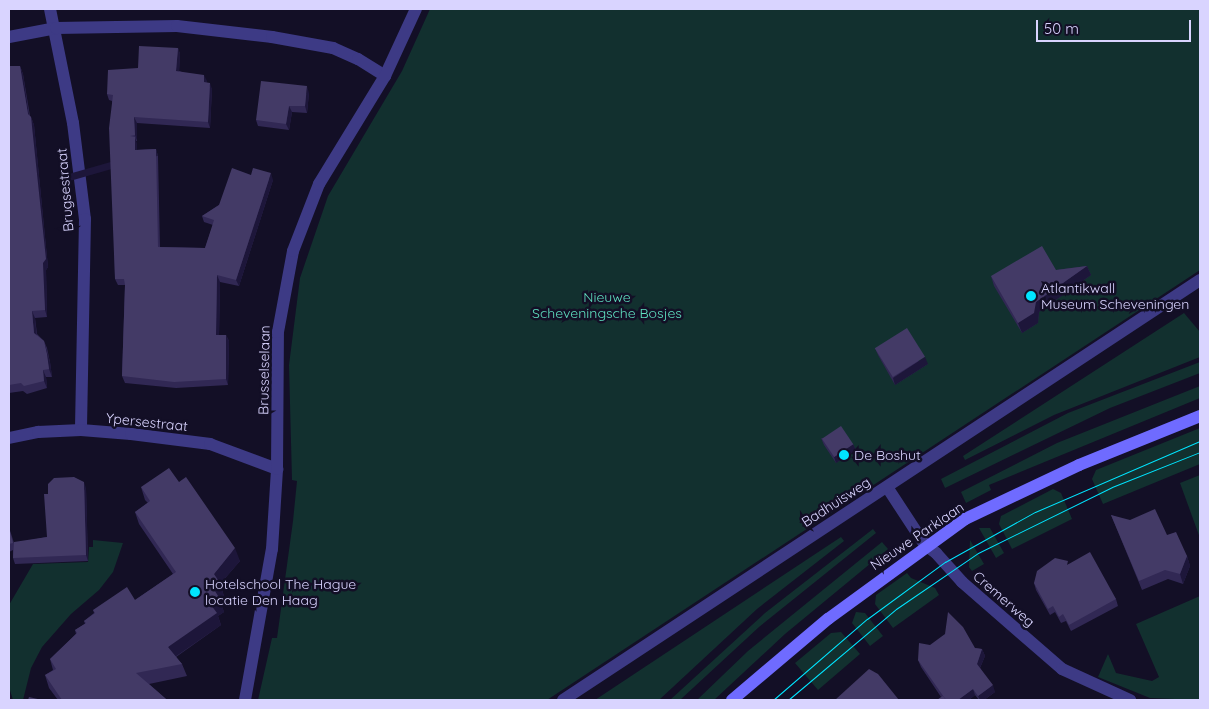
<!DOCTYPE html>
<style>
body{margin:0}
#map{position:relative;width:1209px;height:709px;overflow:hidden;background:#130f26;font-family:Quicksand,sans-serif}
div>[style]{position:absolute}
.green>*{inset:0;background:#12302f}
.street>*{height:12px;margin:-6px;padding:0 6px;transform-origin:6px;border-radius:6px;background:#3d3a85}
.secondary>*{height:12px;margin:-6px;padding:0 6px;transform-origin:6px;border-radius:6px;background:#6f6bff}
.tram>*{height:1px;margin:-0.5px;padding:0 0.5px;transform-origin:0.5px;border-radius:0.5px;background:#00e5ff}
.wall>*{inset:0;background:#312854}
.shaded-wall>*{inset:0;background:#1d163a;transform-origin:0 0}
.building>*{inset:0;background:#433a66;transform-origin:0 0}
.dots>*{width:14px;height:14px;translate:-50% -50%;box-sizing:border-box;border:2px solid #130f26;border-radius:50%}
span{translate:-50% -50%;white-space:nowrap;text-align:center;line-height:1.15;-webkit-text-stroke:5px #130f26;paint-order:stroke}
.street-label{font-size:14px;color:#d9d4ff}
.poi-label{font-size:14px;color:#d9d4ff}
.left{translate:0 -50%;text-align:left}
.park-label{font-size:14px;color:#5fe0c0}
.frame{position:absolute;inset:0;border:10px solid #d9d4ff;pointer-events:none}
.scale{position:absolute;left:1036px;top:20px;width:155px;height:22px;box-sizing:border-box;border:2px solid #d9d4ff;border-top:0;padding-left:6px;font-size:15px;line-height:18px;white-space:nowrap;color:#d9d4ff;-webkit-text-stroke:4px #130f26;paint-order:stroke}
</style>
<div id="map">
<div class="green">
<i style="clip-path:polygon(430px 9px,1200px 9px,1200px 270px,547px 700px,258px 700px,272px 638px,277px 638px,293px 521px,297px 481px,292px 480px,289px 365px,300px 278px,328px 196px,402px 71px)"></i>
<i style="clip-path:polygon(1184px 313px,1200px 332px,1200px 357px,1054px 415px,965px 460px,963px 456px)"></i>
<i style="clip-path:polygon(1200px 362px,1200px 373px,1110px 408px,945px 488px,941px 479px,1068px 413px)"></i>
<i style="clip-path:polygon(1200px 386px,1200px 398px,989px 485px,991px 490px,966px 503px,961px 492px,1057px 443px)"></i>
<i style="clip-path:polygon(1200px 428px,1200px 464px,1103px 504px,1092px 479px,1096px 470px)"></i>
<i style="clip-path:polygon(1200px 475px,1200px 538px,1180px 483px)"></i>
<i style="clip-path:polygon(1053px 489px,1061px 493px,1072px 519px,1012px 549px,999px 524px,1001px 516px)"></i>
<i style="clip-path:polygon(979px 528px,990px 528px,1004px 553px,996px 558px)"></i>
<i style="clip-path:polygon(873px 529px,876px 533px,759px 627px,680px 700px,670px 700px,765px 613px)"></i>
<i style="clip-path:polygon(841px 537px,844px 541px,757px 609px,659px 700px,595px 700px)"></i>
<i style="clip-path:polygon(93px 540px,123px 543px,113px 572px,99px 590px,71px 614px,42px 647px,31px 668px,23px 700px,13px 700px,9px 687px,9px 605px,33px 564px,88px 562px,89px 547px,93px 547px)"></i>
<i style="clip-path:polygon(970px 540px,984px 564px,972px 571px,969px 567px)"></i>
<i style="clip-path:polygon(882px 542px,888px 549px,785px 634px,714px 700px,697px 700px,748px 651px)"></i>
<i style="clip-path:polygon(907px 573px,911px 578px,935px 588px,939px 595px,893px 628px,875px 604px,876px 595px)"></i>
<i style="clip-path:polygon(1200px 596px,1200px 700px,1150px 698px,1098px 677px,1108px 654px,1116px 673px,1152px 681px,1159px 677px,1136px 624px)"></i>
<i style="clip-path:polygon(856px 612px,865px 613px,883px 636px,870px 646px,852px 623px)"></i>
<i style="clip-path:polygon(841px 632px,860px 654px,818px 690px,795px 663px,831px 633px)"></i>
</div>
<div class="street">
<i style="left:50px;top:9px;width:116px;rotate:78.6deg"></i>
<i style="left:73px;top:123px;width:97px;rotate:82.9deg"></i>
<i style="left:85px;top:219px;width:211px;rotate:91.1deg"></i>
<i style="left:9px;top:37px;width:48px;rotate:-10.8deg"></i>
<i style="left:56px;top:28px;width:121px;rotate:-0.9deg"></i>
<i style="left:177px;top:26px;width:96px;rotate:6.6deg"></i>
<i style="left:272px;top:37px;width:62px;rotate:10.2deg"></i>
<i style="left:333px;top:48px;width:27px;rotate:24deg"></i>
<i style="left:358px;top:59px;width:32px;rotate:32deg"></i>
<i style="left:9px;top:438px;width:30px;rotate:-12deg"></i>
<i style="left:38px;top:432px;width:43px;rotate:-2.7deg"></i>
<i style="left:81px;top:430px;width:50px;rotate:4.6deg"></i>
<i style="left:131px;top:434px;width:80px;rotate:7.2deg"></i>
<i style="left:210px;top:444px;width:72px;rotate:20.5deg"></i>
<i style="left:887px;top:487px;width:69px;rotate:56.8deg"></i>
<i style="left:925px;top:545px;width:14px;rotate:36deg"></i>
<i style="left:936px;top:553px;width:39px;rotate:48deg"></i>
<i style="left:962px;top:582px;width:133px;rotate:41deg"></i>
<i style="left:1062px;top:669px;width:75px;rotate:24.5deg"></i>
<i style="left:245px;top:700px;width:153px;rotate:-79.9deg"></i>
<i style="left:272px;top:549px;width:80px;rotate:-86.4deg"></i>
<i style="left:277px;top:469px;width:137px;rotate:-89.6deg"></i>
<i style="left:278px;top:332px;width:82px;rotate:-79.5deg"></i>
<i style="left:293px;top:251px;width:72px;rotate:-68.8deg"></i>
<i style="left:319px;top:184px;width:127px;rotate:-58.6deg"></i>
<i style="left:385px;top:76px;width:74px;rotate:-65.2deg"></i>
<i style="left:563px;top:700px;width:763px;rotate:-33.4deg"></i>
</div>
<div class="secondary">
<i style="left:732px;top:700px;width:126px;rotate:-40.2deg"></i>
<i style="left:828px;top:619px;width:170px;rotate:-36.1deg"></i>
<i style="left:965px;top:519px;width:126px;rotate:-25.3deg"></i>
<i style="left:1079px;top:465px;width:131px;rotate:-22deg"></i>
</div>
<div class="tram">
<i style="left:773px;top:700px;width:124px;rotate:-40.8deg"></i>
<i style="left:867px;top:619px;width:97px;rotate:-36.2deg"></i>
<i style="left:945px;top:562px;width:103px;rotate:-29.1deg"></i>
<i style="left:1035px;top:512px;width:180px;rotate:-23.3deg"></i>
<i style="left:788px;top:700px;width:141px;rotate:-40.1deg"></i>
<i style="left:896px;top:609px;width:99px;rotate:-34.3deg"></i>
<i style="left:978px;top:553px;width:149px;rotate:-26.2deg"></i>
<i style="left:1112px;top:487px;width:95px;rotate:-21.7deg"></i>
</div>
<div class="wall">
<i style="clip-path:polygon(178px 48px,180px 54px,179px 71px,207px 81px,206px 83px,212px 89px,210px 128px,137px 123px,137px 141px,136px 141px,137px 150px,156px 149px,158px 156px,160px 247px,205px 248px,213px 225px,204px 222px,202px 216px,219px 205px,251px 175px,273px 180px,239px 286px,220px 282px,219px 335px,226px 335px,229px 341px,228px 385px,176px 388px,125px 383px,122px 376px,125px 285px,118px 285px,115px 279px,112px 101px,109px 100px,107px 94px,138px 68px)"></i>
<i style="clip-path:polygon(20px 66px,23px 74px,30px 116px,31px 117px,34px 125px,48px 267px,46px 270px,47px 317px,35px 318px,37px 334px,44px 341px,47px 348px,50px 362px,52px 377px,46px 377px,47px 388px,27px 394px,23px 391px,9px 393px,9px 272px)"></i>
<i style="clip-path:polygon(309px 93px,307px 113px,292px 112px,289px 130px,258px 126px,256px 120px)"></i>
<i style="clip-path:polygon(1087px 266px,1091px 275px,1039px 312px,1038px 323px,1022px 333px,994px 286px,991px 276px,1056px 270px)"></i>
<i style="clip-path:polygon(875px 348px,928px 364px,895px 385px,878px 355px)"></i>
<i style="clip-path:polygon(821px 438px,853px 444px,856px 450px,836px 463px,824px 445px)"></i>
<i style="clip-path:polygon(179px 482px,240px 561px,220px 584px,224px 596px,219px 599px,224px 612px,218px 616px,221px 625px,176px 657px,182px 664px,187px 676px,149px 684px,167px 700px,58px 700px,49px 688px,45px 675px,53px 670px,50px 659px,76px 634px,75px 630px,85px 624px,84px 621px,94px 613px,93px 610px,135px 600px,173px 574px,139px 524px,135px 512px,148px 503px,145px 500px,141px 487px)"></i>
<i style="clip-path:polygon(86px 488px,88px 561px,15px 564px,13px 558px,13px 550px,9px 552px,9px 527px,14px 543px,47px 537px)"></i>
<i style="clip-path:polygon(1111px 515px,1167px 535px,1187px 556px,1190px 566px,1183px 584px,1168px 579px,1142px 590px)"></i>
<i style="clip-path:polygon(1069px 564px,1116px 599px,1118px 606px,1071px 631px,1066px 621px,1061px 623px,1055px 612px,1050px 615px,1036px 590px,1034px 583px)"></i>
<i style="clip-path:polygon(930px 645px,975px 648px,982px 649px,985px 656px,980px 668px,995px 692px,984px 700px,979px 700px,975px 695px,969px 700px,937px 700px,941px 697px,921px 667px,918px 660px)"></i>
</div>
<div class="shaded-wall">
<i style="clip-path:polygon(178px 48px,180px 54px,179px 77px,176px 71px)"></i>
<i style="clip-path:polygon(20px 66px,23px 74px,30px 122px,28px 114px)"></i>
<i style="clip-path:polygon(204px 75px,207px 81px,206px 89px,204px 82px)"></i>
<i style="clip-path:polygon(210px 83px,212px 89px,210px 128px,208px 122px)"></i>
<i style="clip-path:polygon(307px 86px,309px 93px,307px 113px,305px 106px)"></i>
<i style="clip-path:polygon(289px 106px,292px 112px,289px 130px,286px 124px)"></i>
<i style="clip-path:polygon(31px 117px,34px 125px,48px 267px,46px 270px,47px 317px,45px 310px)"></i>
<i style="clip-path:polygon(134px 117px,137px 123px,137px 141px,135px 135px)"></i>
<i style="clip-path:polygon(135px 137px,137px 144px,137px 156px,135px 150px)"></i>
<i style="left:156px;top:149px;width:7px;height:98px;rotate:74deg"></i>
<i style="clip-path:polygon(271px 173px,273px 180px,239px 286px,236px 280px)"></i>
<i style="clip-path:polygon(1087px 266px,1091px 275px,1039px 312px,1038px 323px,1022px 333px,1018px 323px,1036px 302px)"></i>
<i style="clip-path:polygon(217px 275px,220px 282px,219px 341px,216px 335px)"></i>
<i style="clip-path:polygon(32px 311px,35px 318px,37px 340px,34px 333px)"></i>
<i style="clip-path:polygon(226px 335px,229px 341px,228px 385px,226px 379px)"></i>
<i style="clip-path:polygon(44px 341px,50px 362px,52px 377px,49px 369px)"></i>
<i style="clip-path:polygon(925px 357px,928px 364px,895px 385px,893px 378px)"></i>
<i style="clip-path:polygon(43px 370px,46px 377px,47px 388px,44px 381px)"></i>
<i style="clip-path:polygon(853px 444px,856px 450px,836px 463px,834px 457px)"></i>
<i style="clip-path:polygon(84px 482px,86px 488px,88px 561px,86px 555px)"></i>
<i style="clip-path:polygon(235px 548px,240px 561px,220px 584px,224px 596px,217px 601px,213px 588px,214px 574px)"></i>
<i style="clip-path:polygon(1187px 556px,1190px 566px,1183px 584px,1180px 574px)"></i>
<i style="clip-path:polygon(220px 599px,224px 612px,218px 616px,221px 625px,172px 659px,168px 647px,211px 605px)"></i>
<i style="clip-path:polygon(982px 649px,985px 656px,979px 670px,977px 664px)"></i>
<i style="clip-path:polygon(993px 685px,995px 692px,984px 700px,980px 700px,978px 696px)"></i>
<i style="clip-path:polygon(973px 689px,975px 695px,969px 700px,958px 700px)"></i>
</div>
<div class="building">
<i style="clip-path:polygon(139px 46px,178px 48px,176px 71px,204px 75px,204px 82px,210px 83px,208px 122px,134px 117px,135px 135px,130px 136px,135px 137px,135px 150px,156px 149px,158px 247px,205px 248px,214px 220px,202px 216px,219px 205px,232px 168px,251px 175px,253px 168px,271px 173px,236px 280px,217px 275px,216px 335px,226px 335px,226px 379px,174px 382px,122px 376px,125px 285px,124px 279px,115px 279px,109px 128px,113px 95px,107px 94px,108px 70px,138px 68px)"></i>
<i style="clip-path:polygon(9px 66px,20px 66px,28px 114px,31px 117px,46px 259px,43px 263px,45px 310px,32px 311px,34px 333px,44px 341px,47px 354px,49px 369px,43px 370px,44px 381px,24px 386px,21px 383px,9px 385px)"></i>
<i style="clip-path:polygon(261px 81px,307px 86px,305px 106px,289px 106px,286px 124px,256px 120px)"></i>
<i style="clip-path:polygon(1042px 246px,1056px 270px,1087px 266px,1036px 302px,1034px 313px,1018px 323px,991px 276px)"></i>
<i style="left:907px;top:328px;width:34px;height:38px;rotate:58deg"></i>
<i style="left:841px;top:426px;width:22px;height:23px;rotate:56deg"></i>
<i style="clip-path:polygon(169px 468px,179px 482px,186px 477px,235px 548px,214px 574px,220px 583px,213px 588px,220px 599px,211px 605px,217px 613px,168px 647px,182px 664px,136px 673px,165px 698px,167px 700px,62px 700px,45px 675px,56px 669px,50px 659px,77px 633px,75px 630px,86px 623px,84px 621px,95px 613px,93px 610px,127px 587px,135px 600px,176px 572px,135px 512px,150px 501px,141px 487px)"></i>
<i style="clip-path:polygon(74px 477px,84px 482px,86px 555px,13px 558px,14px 542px,47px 537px,44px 494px,48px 494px,48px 484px,54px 478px)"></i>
<i style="clip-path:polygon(1155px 509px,1167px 535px,1176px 532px,1187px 556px,1180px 574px,1165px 570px,1139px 581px,1111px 515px,1130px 520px)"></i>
<i style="clip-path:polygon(9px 528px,13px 543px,9px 544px)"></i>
<i style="clip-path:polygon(1090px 552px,1116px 599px,1069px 625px,1063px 614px,1059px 617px,1053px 606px,1048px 609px,1034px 583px,1037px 571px,1055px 558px,1068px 561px,1067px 565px)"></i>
<i style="clip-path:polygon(948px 612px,963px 627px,975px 648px,982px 649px,977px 664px,993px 685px,978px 696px,973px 689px,958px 700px,946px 700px,918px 660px,919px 643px,930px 645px,945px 634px)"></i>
<i style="clip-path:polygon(869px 669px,878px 674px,899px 700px,835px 700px)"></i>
<i style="clip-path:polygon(943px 696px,946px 700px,937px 700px)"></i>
<i style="clip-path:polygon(29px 697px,42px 700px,28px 700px)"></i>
</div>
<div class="dots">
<i style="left:1031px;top:296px;background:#00e5ff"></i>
<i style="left:844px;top:455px;background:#00e5ff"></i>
<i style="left:195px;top:592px;background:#00e5ff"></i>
</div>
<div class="street-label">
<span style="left:65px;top:190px;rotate:-95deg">Brugsestraat</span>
<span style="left:264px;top:370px;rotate:-89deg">Brusselselaan</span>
<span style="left:147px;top:422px;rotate:6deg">Ypersestraat</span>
<span style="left:836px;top:502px;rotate:-33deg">Badhuisweg</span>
<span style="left:917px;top:536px;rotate:-34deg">Nieuwe Parklaan</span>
<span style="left:1004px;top:599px;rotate:41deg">Cremerweg</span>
</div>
<div class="poi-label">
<span class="left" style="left:1041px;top:296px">Atlantikwall<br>Museum Scheveningen</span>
<span class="left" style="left:854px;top:455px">De Boshut</span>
<span class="left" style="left:205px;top:592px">Hotelschool The Hague<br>locatie Den Haag</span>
</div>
<div class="park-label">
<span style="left:607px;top:305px">Nieuwe<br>Scheveningsche Bosjes</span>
</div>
<div class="frame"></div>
<div class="scale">50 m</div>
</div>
